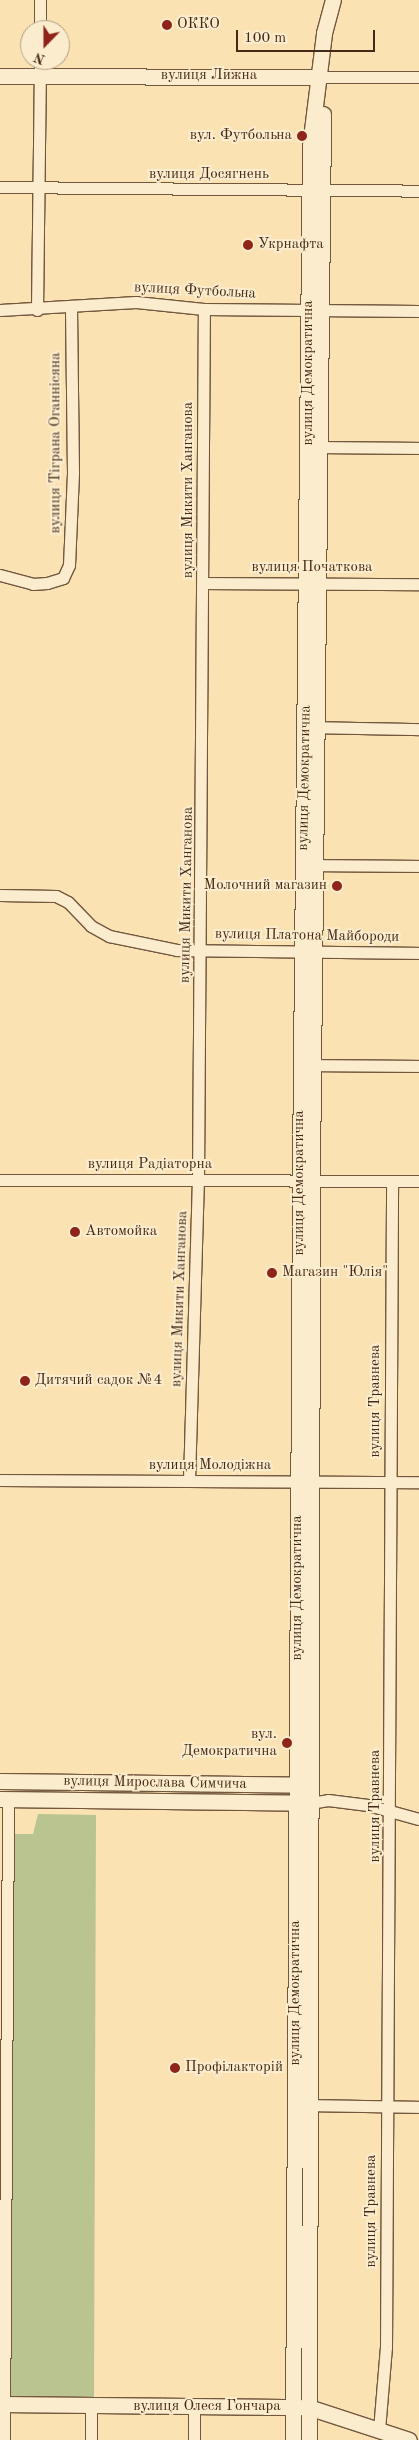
<!DOCTYPE html>
<meta charset="utf-8">
<style>
body{margin:0}
#map{position:relative;width:419px;height:2440px;overflow:hidden;background:#fae2b3;font-family:"Old Standard TT",serif}
div>[style]{position:absolute}
.green>*{inset:0;background:#bac490}
.roads{filter:drop-shadow(1px 0 #72573d) drop-shadow(-1px 0 #72573d) drop-shadow(0 1px #72573d) drop-shadow(0 -1px #72573d)}
.street>*{height:11px;margin:-5.5px;padding:0 5.5px;transform-origin:5.5px;border-radius:5.5px;background:#fcecce}
.secondary>*{height:15px;margin:-7.5px;padding:0 7.5px;transform-origin:7.5px;border-radius:7.5px;background:#fcecce}
.dots>*{width:14px;height:14px;translate:-50% -50%;box-sizing:border-box;border:2px solid #fcecce;border-radius:50%}
span{translate:-50% -50%;white-space:nowrap;text-align:center;line-height:1.15;-webkit-text-stroke:4px #fcecce;paint-order:stroke}
.poi-label{font-size:15px;color:#452916}
.left{translate:0 -50%;text-align:left}
.right{translate:-100% -50%;text-align:right}
.street-label{font-size:15px;color:#452916}
.north{position:absolute;left:20px;top:20px;width:50px;height:50px;box-sizing:border-box;background:#fcecce;border:1px solid #b39e84;border-radius:50%;rotate:202deg;font-size:14px;font-weight:700;line-height:20px;text-align:center;color:#452916}
.north::after{content:'';display:block;margin:auto;width:18px;height:22px;background:#8f2418;clip-path:polygon(50% 0,100% 100%,50% 72%,0 100%)}
.scale{position:absolute;left:236px;top:30px;width:139px;height:22px;box-sizing:border-box;border:2px solid #452916;border-top:0;padding-left:6px;font-size:15px;line-height:18px;white-space:nowrap;color:#452916;-webkit-text-stroke:4px #fcecce;paint-order:stroke}
</style>
<div id="map">
<div class="green">
<i style="clip-path:polygon(38px 1814px,96px 1815px,94px 2398px,11px 2398px,13px 1834px,33px 1834px)"></i>
</div>
<div class="roads">
<div class="street">
<i style="left:40px;top:0;width:30px;rotate:90deg"></i>
<i style="left:320px;top:77px;width:99px"></i>
<i style="left:0;top:187px;width:419px;rotate:0.5deg"></i>
<i style="left:0;top:310px;width:136px;rotate:-3.4deg"></i>
<i style="left:136px;top:302px;width:68px;rotate:5.9deg"></i>
<i style="left:204px;top:309px;width:215px;rotate:0.5deg"></i>
<i style="left:37px;top:310px;width:250px;rotate:-89.3deg"></i>
<i style="left:320px;top:447px;width:99px;rotate:0.6deg"></i>
<i style="left:0;top:575px;width:34px;rotate:15deg"></i>
<i style="left:33px;top:584px;width:14px;rotate:-4deg"></i>
<i style="left:47px;top:583px;width:17px;rotate:-17deg"></i>
<i style="left:63px;top:578px;width:14px;rotate:-65deg"></i>
<i style="left:69px;top:565px;width:93px;rotate:-87.5deg"></i>
<i style="left:73px;top:472px;width:165px;rotate:-90.7deg"></i>
<i style="left:204px;top:583px;width:215px;rotate:0.3deg"></i>
<i style="left:311px;top:727px;width:108px;rotate:1.1deg"></i>
<i style="left:308px;top:865px;width:111px;rotate:0.5deg"></i>
<i style="left:0;top:895px;width:56px;rotate:1deg"></i>
<i style="left:56px;top:896px;width:13px;rotate:27deg"></i>
<i style="left:68px;top:902px;width:33px;rotate:46deg"></i>
<i style="left:91px;top:926px;width:21px;rotate:29deg"></i>
<i style="left:109px;top:936px;width:69px;rotate:11.6deg"></i>
<i style="left:177px;top:950px;width:242px;rotate:0.7deg"></i>
<i style="left:306px;top:1065px;width:113px;rotate:0.5deg"></i>
<i style="left:0;top:1180px;width:419px;rotate:0.1deg"></i>
<i style="left:0;top:1480px;width:419px;rotate:0.3deg"></i>
<i style="left:189px;top:1481px;width:301px;rotate:-88.3deg"></i>
<i style="left:198px;top:1180px;width:871px;rotate:-89.61deg"></i>
<i style="left:310px;top:1803px;width:18px;rotate:-9deg"></i>
<i style="left:328px;top:1800px;width:40px;rotate:7.1deg"></i>
<i style="left:368px;top:1805px;width:53px;rotate:15.4deg"></i>
<i style="left:309px;top:2105px;width:110px;rotate:1deg"></i>
<i style="left:379px;top:2430px;width:83px;rotate:-85.2deg"></i>
<i style="left:386px;top:2347px;width:1165px;rotate:-89.7deg"></i>
<i style="left:4px;top:2440px;width:640px;rotate:-89.64deg"></i>
<i style="left:91px;top:2440px;width:34px;rotate:-90deg"></i>
<i style="left:194px;top:2440px;width:33px;rotate:-90deg"></i>
</div>
<div class="secondary">
<i style="left:0;top:76px;width:320px;rotate:0.2deg"></i>
<i style="left:0;top:1781px;width:306px;rotate:0.7deg"></i>
<i style="left:0;top:1799px;width:306px;rotate:0.7deg"></i>
<i style="left:0;top:2404px;width:308px;rotate:0.6deg"></i>
<i style="left:308px;top:2407px;width:106px;rotate:18.1deg"></i>
<i style="left:293px;top:2440px;width:1273px;rotate:-89.68deg"></i>
<i style="left:300px;top:1167px;width:1021px;rotate:-89.44deg"></i>
<i style="left:310px;top:146px;width:114px;rotate:-82.9deg"></i>
<i style="left:324px;top:33px;width:34px;rotate:-75deg"></i>
<i style="left:309px;top:2440px;width:1270px;rotate:-89.86deg"></i>
<i style="left:312px;top:1170px;width:1056px;rotate:-89.4deg"></i>
</div>
</div>
<div class="dots">
<i style="left:167px;top:25px;background:#8f2418"></i>
<i style="left:302px;top:136px;background:#8f2418"></i>
<i style="left:248px;top:245px;background:#8f2418"></i>
<i style="left:337px;top:886px;background:#8f2418"></i>
<i style="left:75px;top:1232px;background:#8f2418"></i>
<i style="left:272px;top:1273px;background:#8f2418"></i>
<i style="left:25px;top:1381px;background:#8f2418"></i>
<i style="left:287px;top:1743px;background:#8f2418"></i>
<i style="left:175px;top:2068px;background:#8f2418"></i>
</div>
<div class="poi-label">
<span class="left" style="left:177px;top:25px">ОККО</span>
<span class="right" style="left:292px;top:136px">вул. Футбольна</span>
<span class="left" style="left:258px;top:245px">Укрнафта</span>
<span class="right" style="left:327px;top:886px">Молочний магазин</span>
<span class="left" style="left:85px;top:1232px">Автомойка</span>
<span class="left" style="left:282px;top:1273px">Магазин "Юлія"</span>
<span class="left" style="left:35px;top:1381px">Дитячий садок №4</span>
<span class="right" style="left:277px;top:1743px">вул.<br>Демократична</span>
<span class="left" style="left:185px;top:2068px">Профілакторій</span>
</div>
<div class="street-label">
<span style="left:209px;top:76px">вулиця Лижна</span>
<span style="left:209px;top:175px">вулиця Досягнень</span>
<span style="left:195px;top:291px;rotate:3deg">вулиця Футбольна</span>
<span style="left:309px;top:373px;rotate:-90deg">вулиця Демократична</span>
<span style="left:56px;top:443px;rotate:-90deg">вулиця Тіграна Оганнісяна</span>
<span style="left:189px;top:490px;rotate:-90deg">вулиця Микити Ханганова</span>
<span style="left:312px;top:568px">вулиця Початкова</span>
<span style="left:305px;top:778px;rotate:-89deg">вулиця Демократична</span>
<span style="left:187px;top:895px;rotate:-89deg">вулиця Микити Ханганова</span>
<span style="left:307px;top:936px;rotate:1deg">вулиця Платона Майбороди</span>
<span style="left:150px;top:1165px">вулиця Радіаторна</span>
<span style="left:300px;top:1183px;rotate:-90deg">вулиця Демократична</span>
<span style="left:180px;top:1299px;rotate:-88deg">вулиця Микити Ханганова</span>
<span style="left:376px;top:1401px;rotate:-90deg">вулиця Травнева</span>
<span style="left:210px;top:1466px">вулиця Молодіжна</span>
<span style="left:298px;top:1588px;rotate:-90deg">вулиця Демократична</span>
<span style="left:155px;top:1783px;rotate:1deg">вулиця Мирослава Симчича</span>
<span style="left:376px;top:1806px;rotate:-90deg">вулиця Травнева</span>
<span style="left:296px;top:1993px;rotate:-90deg">вулиця Демократична</span>
<span style="left:372px;top:2211px;rotate:-90deg">вулиця Травнева</span>
<span style="left:207px;top:2407px">вулиця Олеся Гончара</span>
</div>
<div class="north">N</div>
<div class="scale">100 m</div>
</div>
